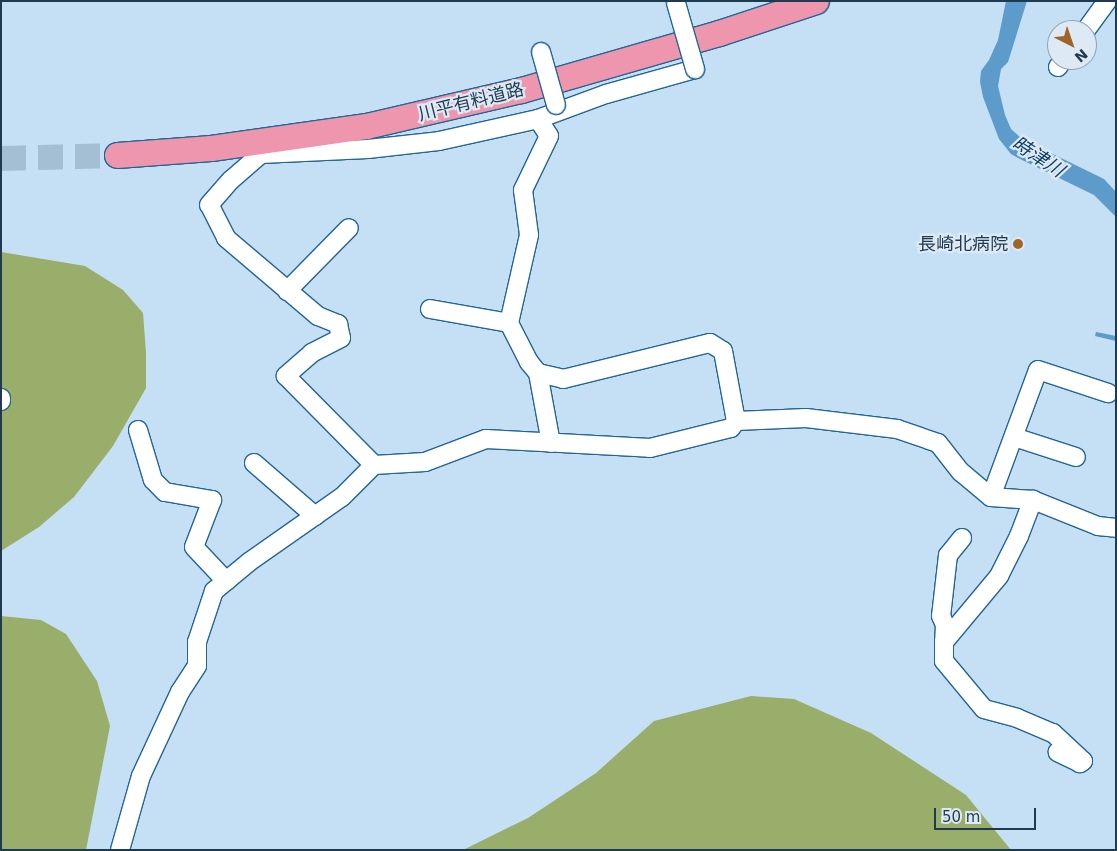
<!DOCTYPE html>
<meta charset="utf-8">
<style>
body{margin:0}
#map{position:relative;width:1117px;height:851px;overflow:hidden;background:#c5dff4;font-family:"DejaVu Sans","Noto Sans JP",sans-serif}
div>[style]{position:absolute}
.forest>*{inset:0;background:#98ae6a}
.water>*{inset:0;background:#5d9bcb}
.highway-tunnel>*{height:25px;margin-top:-12.5px;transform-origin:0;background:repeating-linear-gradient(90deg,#a4bed3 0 25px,transparent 0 37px)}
.roads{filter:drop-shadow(1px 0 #236593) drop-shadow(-1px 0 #236593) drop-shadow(0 1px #236593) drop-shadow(0 -1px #236593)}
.minor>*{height:18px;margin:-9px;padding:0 9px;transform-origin:9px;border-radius:9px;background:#fff}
.highway>*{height:25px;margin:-12.5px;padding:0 12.5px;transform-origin:12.5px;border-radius:12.5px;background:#ee96ad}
.bridges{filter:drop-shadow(1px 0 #236593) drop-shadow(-1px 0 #236593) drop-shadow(0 1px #236593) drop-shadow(0 -1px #236593)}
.minor-bridge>*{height:18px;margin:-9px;padding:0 9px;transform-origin:9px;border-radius:9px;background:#fff}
.dots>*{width:14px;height:14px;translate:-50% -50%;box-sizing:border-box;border:2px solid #ddeaf5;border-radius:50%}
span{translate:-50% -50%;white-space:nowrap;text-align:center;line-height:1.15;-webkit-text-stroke:4.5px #ddeaf5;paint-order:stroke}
.street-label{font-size:18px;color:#1f3a4e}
.poi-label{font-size:18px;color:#1f3a4e}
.right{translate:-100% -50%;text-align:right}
.water-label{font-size:19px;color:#0f4060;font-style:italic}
.frame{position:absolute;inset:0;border:2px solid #1f3a4e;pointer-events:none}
.north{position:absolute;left:1047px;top:20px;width:50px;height:50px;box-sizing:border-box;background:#ddeaf5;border:1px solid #91a4b2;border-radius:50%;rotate:139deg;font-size:14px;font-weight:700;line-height:20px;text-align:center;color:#1f3a4e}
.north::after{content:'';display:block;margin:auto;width:18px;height:22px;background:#a06426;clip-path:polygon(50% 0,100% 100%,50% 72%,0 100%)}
.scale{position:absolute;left:934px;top:808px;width:102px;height:22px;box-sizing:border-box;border:2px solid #1f3a4e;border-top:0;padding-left:6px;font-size:15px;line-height:18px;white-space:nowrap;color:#1f3a4e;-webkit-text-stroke:4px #ddeaf5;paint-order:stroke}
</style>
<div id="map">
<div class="forest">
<i style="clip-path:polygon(1px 252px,85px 266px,123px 290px,143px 313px,146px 353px,146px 388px,113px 446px,74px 497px,39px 527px,1px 551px)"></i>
<i style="clip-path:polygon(1px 616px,41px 620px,66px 634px,97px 681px,110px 726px,86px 850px,1px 850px)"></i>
<i style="clip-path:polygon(751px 696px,794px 699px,871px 733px,966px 795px,1011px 850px,463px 850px,528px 818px,596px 773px,654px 721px)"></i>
</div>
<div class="water">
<i style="clip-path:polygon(1006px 1px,1027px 1px,1008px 62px,1001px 69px,998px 86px,1005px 115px,1011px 129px,1022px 139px,1104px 179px,1116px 192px,1116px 217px,1094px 195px,1020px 159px,1011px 154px,999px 139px,983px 97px,980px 82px,981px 71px,989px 60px,998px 40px)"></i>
<i style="clip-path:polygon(1096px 332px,1116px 336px,1116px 341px,1095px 336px)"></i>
</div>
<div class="highway-tunnel">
<i style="left:1px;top:158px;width:116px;rotate:-1.5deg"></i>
</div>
<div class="roads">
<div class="minor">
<i style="left:1086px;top:30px;width:36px;rotate:-54deg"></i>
<i style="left:1058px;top:67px;width:9px;rotate:-54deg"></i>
<i style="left:538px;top:119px;width:72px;rotate:-20.2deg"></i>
<i style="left:606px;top:94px;width:92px;rotate:-15.7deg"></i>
<i style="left:209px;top:205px;width:33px;rotate:-49deg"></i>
<i style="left:231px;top:180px;width:40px;rotate:-41deg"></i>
<i style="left:261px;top:154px;width:107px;rotate:-2.7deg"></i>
<i style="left:368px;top:149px;width:71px;rotate:-6.4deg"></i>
<i style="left:439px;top:141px;width:101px;rotate:-12.5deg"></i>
<i style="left:538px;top:119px;width:20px;rotate:57deg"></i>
<i style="left:549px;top:136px;width:60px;rotate:115.7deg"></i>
<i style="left:523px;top:190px;width:45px;rotate:82.4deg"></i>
<i style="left:529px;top:235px;width:90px;rotate:102.8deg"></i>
<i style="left:210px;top:206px;width:36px;rotate:63deg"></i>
<i style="left:226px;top:238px;width:121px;rotate:40.3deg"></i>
<i style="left:318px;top:316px;width:22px;rotate:22deg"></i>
<i style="left:338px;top:324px;width:14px;rotate:78deg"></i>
<i style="left:341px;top:338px;width:33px;rotate:153deg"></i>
<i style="left:312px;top:353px;width:35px;rotate:139deg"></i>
<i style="left:286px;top:376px;width:125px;rotate:45.3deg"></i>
<i style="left:287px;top:291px;width:88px;rotate:-45.5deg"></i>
<i style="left:430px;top:309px;width:80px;rotate:10deg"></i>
<i style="left:509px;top:323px;width:44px;rotate:62.9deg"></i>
<i style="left:529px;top:362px;width:14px;rotate:51deg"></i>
<i style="left:538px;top:373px;width:26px;rotate:13deg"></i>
<i style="left:563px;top:379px;width:151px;rotate:-13.8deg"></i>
<i style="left:710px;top:343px;width:15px;rotate:32deg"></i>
<i style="left:723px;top:351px;width:71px;rotate:79.5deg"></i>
<i style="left:538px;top:373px;width:71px;rotate:79.5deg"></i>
<i style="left:1px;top:398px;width:3px;rotate:90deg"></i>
<i style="left:138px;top:430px;width:52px;rotate:73.3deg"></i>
<i style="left:153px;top:480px;width:17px;rotate:45deg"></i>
<i style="left:165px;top:492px;width:48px;rotate:9.7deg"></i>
<i style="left:212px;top:500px;width:50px;rotate:111deg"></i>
<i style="left:194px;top:547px;width:47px;rotate:46.7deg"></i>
<i style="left:1014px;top:437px;width:65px;rotate:17.9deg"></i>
<i style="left:254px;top:463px;width:81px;rotate:41deg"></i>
<i style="left:991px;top:497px;width:135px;rotate:-69.7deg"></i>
<i style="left:1038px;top:370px;width:74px;rotate:18.2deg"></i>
<i style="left:962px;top:538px;width:22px;rotate:129deg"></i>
<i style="left:948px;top:555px;width:61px;rotate:96.5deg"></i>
<i style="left:941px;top:616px;width:10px;rotate:66deg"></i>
<i style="left:945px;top:625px;width:17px;rotate:93deg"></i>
<i style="left:944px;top:642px;width:86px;rotate:-50.2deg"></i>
<i style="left:999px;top:576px;width:45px;rotate:-63.4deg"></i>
<i style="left:1019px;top:536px;width:39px;rotate:-69deg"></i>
<i style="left:944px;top:642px;width:19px;rotate:90deg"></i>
<i style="left:944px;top:661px;width:62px;rotate:50.2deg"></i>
<i style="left:984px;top:709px;width:34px;rotate:15deg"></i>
<i style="left:1017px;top:718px;width:39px;rotate:23deg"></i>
<i style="left:1053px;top:733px;width:41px;rotate:43deg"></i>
<i style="left:1083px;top:761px;width:4px;rotate:146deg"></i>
<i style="left:1080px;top:763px;width:25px;rotate:-154deg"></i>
<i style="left:120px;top:850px;width:77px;rotate:-74.2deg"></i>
<i style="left:141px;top:776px;width:93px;rotate:-65.1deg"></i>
<i style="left:180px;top:692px;width:31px;rotate:-57deg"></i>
<i style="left:197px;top:666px;width:24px;rotate:-90deg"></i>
<i style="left:197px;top:642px;width:54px;rotate:-71.6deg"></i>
<i style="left:214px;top:591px;width:45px;rotate:-39.6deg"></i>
<i style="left:249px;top:562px;width:113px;rotate:-35deg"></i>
<i style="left:342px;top:497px;width:45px;rotate:-45deg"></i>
<i style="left:374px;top:465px;width:51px;rotate:-3.4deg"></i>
<i style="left:425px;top:462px;width:65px;rotate:-20.7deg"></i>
<i style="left:486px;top:439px;width:164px;rotate:3.1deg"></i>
<i style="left:650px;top:448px;width:83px;rotate:-13.9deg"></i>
<i style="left:731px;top:428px;width:9px;rotate:-54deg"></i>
<i style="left:736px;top:421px;width:70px;rotate:-2.5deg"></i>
<i style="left:806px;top:418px;width:92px;rotate:6.9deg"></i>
<i style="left:897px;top:429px;width:43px;rotate:18.9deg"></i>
<i style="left:938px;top:443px;width:37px;rotate:52deg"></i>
<i style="left:961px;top:472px;width:39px;rotate:40deg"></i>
<i style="left:991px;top:497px;width:42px;rotate:4.1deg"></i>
<i style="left:1033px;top:500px;width:70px;rotate:21.8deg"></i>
<i style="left:1098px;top:526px;width:18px;rotate:6deg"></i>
</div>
<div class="highway">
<i style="left:117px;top:155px;width:94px;rotate:-4.3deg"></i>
<i style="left:211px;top:148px;width:157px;rotate:-8.1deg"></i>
<i style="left:366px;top:126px;width:159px;rotate:-13.1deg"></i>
<i style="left:521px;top:90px;width:206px;rotate:-16.1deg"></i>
<i style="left:719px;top:33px;width:102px;rotate:-18.3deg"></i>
</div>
</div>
<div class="bridges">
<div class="minor-bridge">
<i style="left:676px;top:3px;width:69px;rotate:73.9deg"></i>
<i style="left:541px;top:52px;width:55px;rotate:74.2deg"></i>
</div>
</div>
<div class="dots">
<i style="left:1018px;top:244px;background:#a06426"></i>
</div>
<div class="street-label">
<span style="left:471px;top:102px;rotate:-14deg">川平有料道路</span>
</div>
<div class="poi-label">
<span class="right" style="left:1008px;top:244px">長崎北病院</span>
</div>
<div class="water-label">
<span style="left:1038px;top:157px;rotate:33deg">時津川</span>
</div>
<div class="frame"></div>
<div class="north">N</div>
<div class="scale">50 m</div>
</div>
